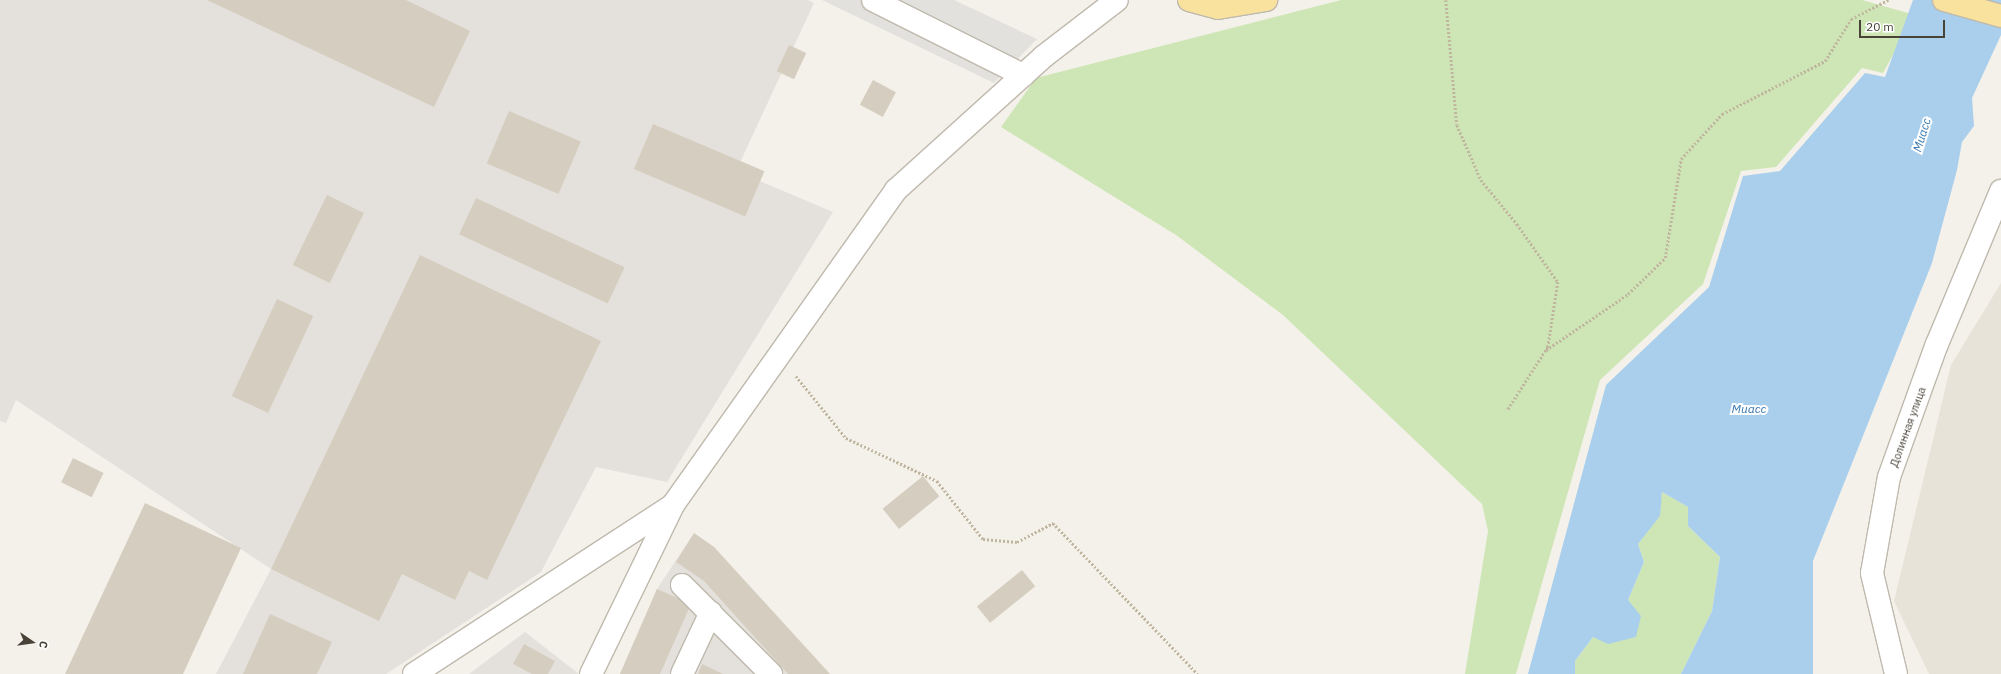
<!DOCTYPE html>
<meta charset="utf-8">
<style>
body{margin:0}
#map{position:relative;width:2001px;height:674px;overflow:hidden;background:#f4f1ea;font-family:"IBM Plex Sans",sans-serif}
div>[style]{position:absolute}
.residential>*{inset:0;background:#e8e3d8}
.industrial>*{inset:0;background:#e4e0db}
.green>*{inset:0;background:#cee6b5}
.parking>*{inset:0;background:#e3e1de}
.water>*{inset:0;background:#aacfed}
.building>*{inset:0;background:#d5cec0;transform-origin:0 0}
.path>*{height:2.5px;margin-top:-1.25px;transform-origin:0;background:repeating-linear-gradient(90deg,#c0b69f 0 2px,transparent 0 4px)}
.roads{filter:drop-shadow(1px 0 #bfb9ad) drop-shadow(-1px 0 #bfb9ad) drop-shadow(0 1px #bfb9ad) drop-shadow(0 -1px #bfb9ad)}
.minor>*{height:22px;margin:-11px;padding:0 11px;transform-origin:11px;border-radius:11px;background:#fff}
.major>*{height:22px;margin:-11px;padding:0 11px;transform-origin:11px;border-radius:11px;background:#f9e29e}
span{translate:-50% -50%;white-space:nowrap;text-align:center;line-height:1.15;-webkit-text-stroke:4px #fff;paint-order:stroke}
.street-label{font-size:11px;color:#484238}
.water-label{font-size:12px;color:#3777af;font-style:italic}
.north{position:absolute;left:12px;top:622px;width:40px;height:40px;-webkit-text-stroke:3px #fff;paint-order:stroke;rotate:103deg;font-size:11px;font-weight:700;line-height:16px;text-align:center;color:#484238}
.north::after{content:'';display:block;margin:auto;width:14px;height:18px;background:#484238;clip-path:polygon(50% 0,100% 100%,50% 72%,0 100%)}
.scale{position:absolute;left:1859px;top:20px;width:86px;height:18px;box-sizing:border-box;border:2px solid #484238;border-top:0;padding-left:5px;font-size:12px;line-height:14px;white-space:nowrap;color:#484238;-webkit-text-stroke:3px #fff;paint-order:stroke}
</style>
<div id="map">
<div class="residential">
<i style="clip-path:polygon(2001px 283px,2001px 674px,1929px 674px,1894px 601px,1951px 365px)"></i>
</div>
<div class="industrial">
<i style="clip-path:polygon(0 0,808px 0,814px 3px,736px 171px,833px 212px,667px 482px,596px 467px,541px 572px,386px 674px,216px 674px,271px 569px,16px 400px,6px 423px,0 421px)"></i>
<i style="clip-path:polygon(694px 533px,714px 547px,830px 674px,620px 674px,657px 589px)"></i>
<i style="clip-path:polygon(525px 632px,579px 674px,469px 674px)"></i>
</div>
<div class="green">
<i style="clip-path:polygon(1341px 0,1862px 0,1915px 15px,1883px 73px,1862px 68px,1776px 167px,1741px 171px,1703px 284px,1600px 380px,1516px 674px,1465px 674px,1488px 531px,1482px 504px,1283px 315px,1176px 235px,1001px 127px,1036px 78px)"></i>
<i style="clip-path:polygon(1662px 492px,1688px 507px,1688px 526px,1720px 557px,1712px 611px,1681px 674px,1575px 674px,1575px 661px,1593px 637px,1628px 600px,1644px 562px,1638px 544px,1659px 516px)"></i>
</div>
<div class="parking">
<i style="clip-path:polygon(822px 0,954px 0,1037px 39px,994px 83px)"></i>
</div>
<div class="water">
<i style="clip-path:polygon(1913px 0,2001px 0,2001px 35px,1972px 98px,1974px 126px,1962px 142px,1957px 170px,1932px 263px,1813px 561px,1813px 674px,1681px 674px,1712px 611px,1720px 557px,1688px 526px,1688px 507px,1662px 492px,1660px 516px,1638px 544px,1644px 562px,1628px 600px,1641px 616px,1636px 637px,1608px 644px,1593px 637px,1575px 661px,1575px 674px,1528px 674px,1606px 385px,1709px 287px,1743px 176px,1780px 171px,1865px 73px,1885px 77px)"></i>
</div>
<div class="building">
<i style="clip-path:polygon(207px 0,406px 0,470px 31px,434px 107px)"></i>
<i style="left:789px;top:45px;width:19px;height:29px;rotate:25deg"></i>
<i style="left:873px;top:80px;width:26px;height:28px;rotate:28deg"></i>
<i style="left:509px;top:111px;width:78px;height:57px;rotate:23deg"></i>
<i style="left:653px;top:124px;width:121px;height:49px;rotate:23deg"></i>
<i style="left:327px;top:195px;width:41px;height:78px;rotate:26deg"></i>
<i style="left:476px;top:198px;width:164px;height:40px;rotate:25deg"></i>
<i style="clip-path:polygon(420px 255px,601px 341px,487px 580px,469px 571px,455px 600px,402px 574px,379px 621px,271px 569px)"></i>
<i style="left:277px;top:299px;width:40px;height:107px;rotate:25deg"></i>
<i style="left:73px;top:458px;width:34px;height:27px;rotate:26deg"></i>
<i style="left:923px;top:476px;width:26px;height:52px;rotate:51deg"></i>
<i style="clip-path:polygon(145px 503px,241px 548px,183px 674px,65px 674px)"></i>
<i style="clip-path:polygon(694px 533px,714px 547px,830px 674px,788px 674px,704px 581px,676px 562px)"></i>
<i style="left:1022px;top:570px;width:21px;height:58px;rotate:51deg"></i>
<i style="clip-path:polygon(657px 589px,691px 604px,660px 674px,620px 674px)"></i>
<i style="clip-path:polygon(270px 614px,332px 642px,317px 674px,243px 674px)"></i>
<i style="clip-path:polygon(524px 644px,555px 661px,548px 674px,532px 674px,513px 664px)"></i>
<i style="clip-path:polygon(702px 664px,723px 674px,698px 674px)"></i>
</div>
<div class="path">
<i style="left:1446px;top:0;width:125px;rotate:85deg"></i>
<i style="left:1457px;top:125px;width:60px;rotate:66.4deg"></i>
<i style="left:1481px;top:180px;width:57px;rotate:50.7deg"></i>
<i style="left:1517px;top:224px;width:71px;rotate:54.7deg"></i>
<i style="left:1558px;top:282px;width:66px;rotate:98.7deg"></i>
<i style="left:1548px;top:347px;width:76px;rotate:122.6deg"></i>
<i style="left:1546px;top:350px;width:99px;rotate:-34.3deg"></i>
<i style="left:1628px;top:294px;width:52px;rotate:-44.2deg"></i>
<i style="left:1665px;top:258px;width:100px;rotate:-80.8deg"></i>
<i style="left:1681px;top:159px;width:61px;rotate:-47.7deg"></i>
<i style="left:1722px;top:114px;width:116px;rotate:-27.2deg"></i>
<i style="left:1825px;top:61px;width:49px;rotate:-58.2deg"></i>
<i style="left:1851px;top:19px;width:42px;rotate:-27.2deg"></i>
<i style="left:796px;top:376px;width:80px;rotate:51.1deg"></i>
<i style="left:846px;top:438px;width:101px;rotate:25.3deg"></i>
<i style="left:937px;top:481px;width:74px;rotate:51.6deg"></i>
<i style="left:983px;top:539px;width:34px;rotate:5deg"></i>
<i style="left:1017px;top:542px;width:41px;rotate:-27.8deg"></i>
<i style="left:1053px;top:523px;width:209px;rotate:46.2deg"></i>
</div>
<div class="roads">
<div class="minor">
<i style="left:873px;top:0;width:168px;rotate:26.6deg"></i>
<i style="left:682px;top:585px;width:126px;rotate:45deg"></i>
<i style="left:414px;top:674px;width:309px;rotate:-33.1deg"></i>
<i style="left:673px;top:505px;width:386px;rotate:-54.7deg"></i>
<i style="left:896px;top:190px;width:198px;rotate:-42.1deg"></i>
<i style="left:1043px;top:57px;width:93px;rotate:-37.6deg"></i>
<i style="left:591px;top:674px;width:188px;rotate:-64.1deg"></i>
<i style="left:682px;top:674px;width:68px;rotate:-64.9deg"></i>
<i style="left:1896px;top:674px;width:104px;rotate:-103.4deg"></i>
<i style="left:1872px;top:573px;width:97px;rotate:-80deg"></i>
<i style="left:1889px;top:477px;width:141px;rotate:-70.2deg"></i>
<i style="left:1937px;top:344px;width:166px;rotate:-67.3deg"></i>
</div>
<div class="major">
<i style="left:1189px;top:0;width:30px;rotate:15deg"></i>
<i style="left:1218px;top:8px;width:49px;rotate:-9.5deg"></i>
<i style="left:1944px;top:0;width:59px;rotate:15.7deg"></i>
</div>
</div>
<div class="street-label">
<span style="left:1908px;top:427px;rotate:-70deg">Долинная улица</span>
</div>
<div class="water-label">
<span style="left:1922px;top:135px;rotate:-73deg">Миасс</span>
<span style="left:1749px;top:409px">Миасс</span>
</div>
<div class="north">С</div>
<div class="scale">20 m</div>
</div>
